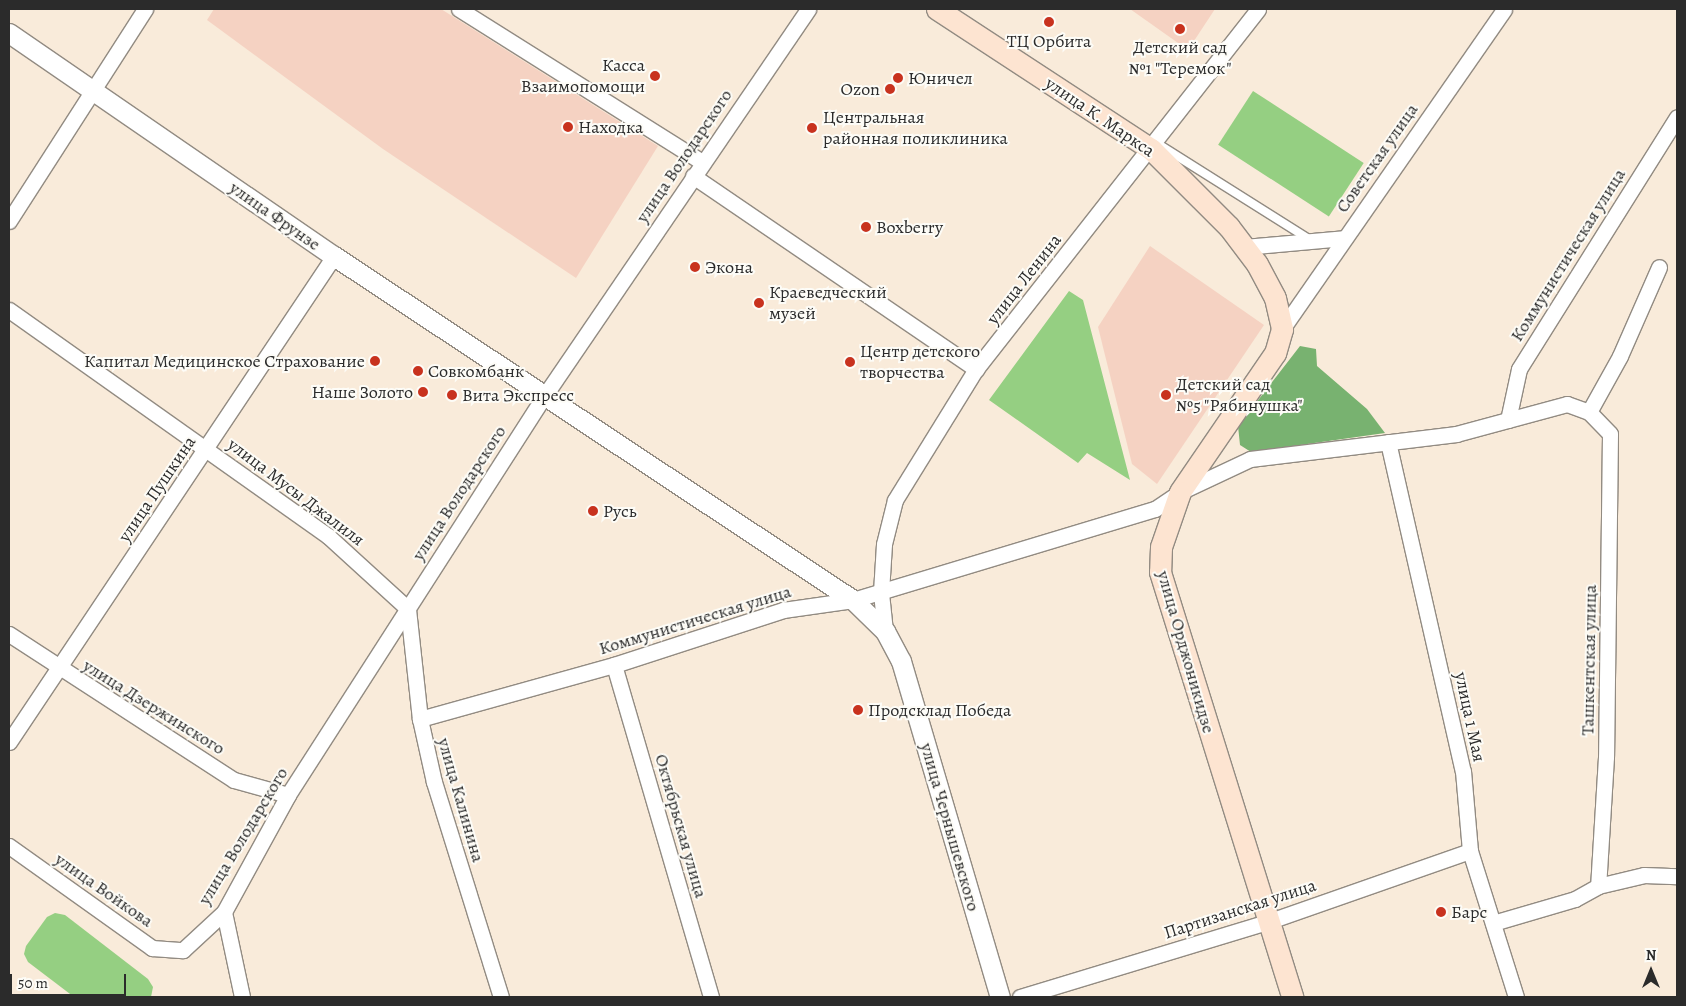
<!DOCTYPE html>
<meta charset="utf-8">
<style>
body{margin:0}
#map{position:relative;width:1686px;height:1006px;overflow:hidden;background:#f9ebda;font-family:Alegreya,serif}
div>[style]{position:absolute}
.built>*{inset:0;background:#f5d2c2}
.green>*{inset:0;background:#95cf82;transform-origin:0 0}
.forest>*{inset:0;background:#78b270}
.roads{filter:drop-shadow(1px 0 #928b82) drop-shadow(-1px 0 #928b82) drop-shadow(0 1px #928b82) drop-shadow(0 -1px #928b82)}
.service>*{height:8px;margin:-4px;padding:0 4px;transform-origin:4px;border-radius:4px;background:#fff}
.minor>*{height:15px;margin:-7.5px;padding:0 7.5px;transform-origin:7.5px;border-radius:7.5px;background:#fff}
.tertiary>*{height:19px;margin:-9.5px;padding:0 9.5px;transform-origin:9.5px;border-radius:9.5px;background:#fff}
.secondary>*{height:21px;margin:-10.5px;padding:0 10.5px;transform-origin:10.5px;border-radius:10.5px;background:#fde4d1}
.dots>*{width:14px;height:14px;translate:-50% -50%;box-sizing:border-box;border:2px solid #fdfcf7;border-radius:50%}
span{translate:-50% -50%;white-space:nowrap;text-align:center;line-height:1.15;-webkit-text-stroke:4px #fdfcf7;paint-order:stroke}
.poi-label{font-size:18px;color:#2b2b2b}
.right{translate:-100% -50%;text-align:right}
.left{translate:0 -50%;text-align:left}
.street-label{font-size:18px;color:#2b2b2b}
.frame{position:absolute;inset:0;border:10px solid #2b2b2b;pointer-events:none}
.north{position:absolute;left:1626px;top:946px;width:50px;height:50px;-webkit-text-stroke:4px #fdfcf7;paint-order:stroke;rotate:0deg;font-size:14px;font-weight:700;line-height:20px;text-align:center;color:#2b2b2b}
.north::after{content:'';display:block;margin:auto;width:18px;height:22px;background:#2b2b2b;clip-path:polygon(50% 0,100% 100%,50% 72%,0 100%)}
.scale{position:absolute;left:10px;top:974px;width:116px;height:22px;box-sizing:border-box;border:2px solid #2b2b2b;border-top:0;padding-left:6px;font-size:15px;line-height:18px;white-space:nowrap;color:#2b2b2b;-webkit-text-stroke:4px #fdfcf7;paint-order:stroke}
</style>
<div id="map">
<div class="built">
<i style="clip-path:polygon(214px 9px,441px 9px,658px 146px,576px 278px,383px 149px,207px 20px)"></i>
<i style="clip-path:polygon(1130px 9px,1215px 9px,1188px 50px)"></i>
<i style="clip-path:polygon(1150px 246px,1264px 325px,1157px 484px,1132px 464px,1098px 327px)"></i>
</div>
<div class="green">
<i style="left:1253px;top:91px;width:132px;height:64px;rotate:33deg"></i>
<i style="clip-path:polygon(1069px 291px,1083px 300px,1130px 480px,1087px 453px,1078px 463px,989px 400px)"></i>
<i style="clip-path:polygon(55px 913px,65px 915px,148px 979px,153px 987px,151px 997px,74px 997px,28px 962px,24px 954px,26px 946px,47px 917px)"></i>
</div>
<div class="forest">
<i style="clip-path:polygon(1300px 346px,1316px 349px,1317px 366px,1367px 409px,1385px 433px,1251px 452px,1240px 445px,1238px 426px)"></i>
</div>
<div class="roads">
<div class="service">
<i style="left:1158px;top:144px;width:178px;rotate:32.2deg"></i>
</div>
<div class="minor">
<i style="left:459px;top:9px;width:287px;rotate:32.2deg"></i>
<i style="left:693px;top:176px;width:343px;rotate:34.3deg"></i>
<i style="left:9px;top:221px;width:252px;rotate:-57.3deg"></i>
<i style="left:1244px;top:247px;width:100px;rotate:-5.1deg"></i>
<i style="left:9px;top:310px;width:391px;rotate:35.3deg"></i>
<i style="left:328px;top:536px;width:108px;rotate:42.4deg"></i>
<i style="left:408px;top:609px;width:111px;rotate:83.8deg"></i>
<i style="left:420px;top:719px;width:65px;rotate:77.5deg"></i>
<i style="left:434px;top:782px;width:225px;rotate:72.7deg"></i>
<i style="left:1282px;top:329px;width:389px;rotate:-55.2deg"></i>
<i style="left:1589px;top:412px;width:64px;rotate:-61deg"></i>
<i style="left:1620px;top:356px;width:97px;rotate:-66.3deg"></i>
<i style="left:1508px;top:420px;width:52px;rotate:-77.8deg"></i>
<i style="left:1519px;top:369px;width:297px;rotate:-57.9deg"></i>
<i style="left:1388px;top:442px;width:337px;rotate:77.2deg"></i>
<i style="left:1463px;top:771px;width:80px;rotate:85deg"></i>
<i style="left:1470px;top:851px;width:153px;rotate:72.5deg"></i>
<i style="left:885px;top:631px;width:39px;rotate:-96deg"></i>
<i style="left:881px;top:592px;width:48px;rotate:-86.4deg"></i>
<i style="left:884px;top:544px;width:45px;rotate:-76deg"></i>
<i style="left:895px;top:500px;width:154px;rotate:-58.3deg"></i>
<i style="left:976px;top:369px;width:457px;rotate:-51.9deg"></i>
<i style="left:9px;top:634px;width:268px;rotate:33deg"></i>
<i style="left:234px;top:780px;width:56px;rotate:15.5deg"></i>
<i style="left:614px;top:665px;width:346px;rotate:73.7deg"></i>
<i style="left:420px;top:719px;width:201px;rotate:-15.6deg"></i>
<i style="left:614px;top:665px;width:178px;rotate:-18deg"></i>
<i style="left:783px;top:610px;width:71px;rotate:-8.1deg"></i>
<i style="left:853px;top:600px;width:315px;rotate:-16.8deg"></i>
<i style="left:1155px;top:509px;width:30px;rotate:-34deg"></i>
<i style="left:1180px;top:492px;width:77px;rotate:-25.2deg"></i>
<i style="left:1250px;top:459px;width:208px;rotate:-6.9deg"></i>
<i style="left:1456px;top:434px;width:115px;rotate:-15.1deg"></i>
<i style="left:1567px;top:404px;width:23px;rotate:20deg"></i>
<i style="left:1589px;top:412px;width:30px;rotate:46deg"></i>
<i style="left:1610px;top:434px;width:323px;rotate:90.7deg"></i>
<i style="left:1606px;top:757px;width:129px;rotate:93.5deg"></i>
<i style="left:9px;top:742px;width:585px;rotate:-56.23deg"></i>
<i style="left:9px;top:846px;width:176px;rotate:35.5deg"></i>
<i style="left:152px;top:948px;width:31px;rotate:4deg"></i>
<i style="left:183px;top:950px;width:56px;rotate:-42.8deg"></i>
<i style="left:224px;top:912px;width:133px;rotate:-61.3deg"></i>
<i style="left:288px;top:795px;width:475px;rotate:-57.3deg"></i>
<i style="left:545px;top:395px;width:467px;rotate:-55.7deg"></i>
<i style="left:224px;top:912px;width:87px;rotate:78deg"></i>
<i style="left:1493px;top:923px;width:85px;rotate:-16.3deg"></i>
<i style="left:1575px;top:899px;width:26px;rotate:-29deg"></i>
<i style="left:1598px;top:886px;width:47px;rotate:-13.4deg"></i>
<i style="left:1644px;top:875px;width:33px;rotate:2deg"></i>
<i style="left:1020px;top:997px;width:258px;rotate:-16.9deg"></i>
<i style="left:1267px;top:922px;width:215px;rotate:-19.3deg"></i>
</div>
<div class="tertiary">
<i style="left:9px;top:33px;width:394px;rotate:34.5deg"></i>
<i style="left:334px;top:256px;width:623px;rotate:33.54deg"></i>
<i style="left:853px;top:600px;width:45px;rotate:44.1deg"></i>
<i style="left:885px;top:631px;width:34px;rotate:62deg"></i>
<i style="left:901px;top:661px;width:350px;rotate:73.6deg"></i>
</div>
<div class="secondary">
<i style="left:937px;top:9px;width:256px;rotate:33.2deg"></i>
<i style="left:1151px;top:149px;width:110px;rotate:45deg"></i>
<i style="left:1229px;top:227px;width:46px;rotate:52.9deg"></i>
<i style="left:1257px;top:264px;width:38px;rotate:62deg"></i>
<i style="left:1275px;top:298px;width:32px;rotate:77deg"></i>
<i style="left:1282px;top:329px;width:25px;rotate:106deg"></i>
<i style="left:1275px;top:353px;width:168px;rotate:124.4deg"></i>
<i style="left:1180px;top:492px;width:58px;rotate:109.1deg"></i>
<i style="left:1161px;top:547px;width:25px;rotate:92deg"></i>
<i style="left:1160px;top:572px;width:445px;rotate:72.7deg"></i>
</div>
</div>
<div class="dots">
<i style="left:1049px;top:22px;background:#c8321e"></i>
<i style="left:1180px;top:29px;background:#c8321e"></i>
<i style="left:655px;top:76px;background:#c8321e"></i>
<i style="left:898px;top:78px;background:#c8321e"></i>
<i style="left:890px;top:89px;background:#c8321e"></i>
<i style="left:568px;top:127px;background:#c8321e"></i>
<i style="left:812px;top:128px;background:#c8321e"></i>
<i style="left:866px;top:227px;background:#c8321e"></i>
<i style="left:695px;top:267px;background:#c8321e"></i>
<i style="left:759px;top:303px;background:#c8321e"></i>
<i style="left:375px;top:361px;background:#c8321e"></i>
<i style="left:850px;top:362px;background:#c8321e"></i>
<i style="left:418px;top:371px;background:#c8321e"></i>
<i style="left:423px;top:392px;background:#c8321e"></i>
<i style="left:452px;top:395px;background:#c8321e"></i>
<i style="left:1166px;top:395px;background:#c8321e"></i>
<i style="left:593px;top:511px;background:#c8321e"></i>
<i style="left:858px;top:710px;background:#c8321e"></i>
<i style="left:1441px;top:912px;background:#c8321e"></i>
</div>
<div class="poi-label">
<span style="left:1049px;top:41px">ТЦ Орбита</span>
<span style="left:1180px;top:58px">Детский сад<br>№1 "Теремок"</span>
<span class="right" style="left:645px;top:76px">Касса<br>Взаимопомощи</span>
<span class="left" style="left:908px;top:78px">Юничел</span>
<span class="right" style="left:880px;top:89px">Ozon</span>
<span class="left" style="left:823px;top:128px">Центральная<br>районная поликлиника</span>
<span class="left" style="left:578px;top:127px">Находка</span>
<span class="left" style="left:876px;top:227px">Boxberry</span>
<span class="left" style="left:705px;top:267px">Экона</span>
<span class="left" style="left:769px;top:303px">Краеведческий<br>музей</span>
<span class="left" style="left:860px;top:362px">Центр детского<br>творчества</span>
<span class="right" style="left:365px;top:361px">Капитал Медицинское Страхование</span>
<span class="left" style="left:428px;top:371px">Совкомбанк</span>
<span class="left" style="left:1176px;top:395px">Детский сад<br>№5 "Рябинушка"</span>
<span class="right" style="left:413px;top:392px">Наше Золото</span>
<span class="left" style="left:462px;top:395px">Вита Экспресс</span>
<span class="left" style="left:603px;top:511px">Русь</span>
<span class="left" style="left:868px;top:710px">Продсклад Победа</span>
<span class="left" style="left:1451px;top:912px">Барс</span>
</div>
<div class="street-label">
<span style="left:1100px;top:117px;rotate:34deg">улица К. Маркса</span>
<span style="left:684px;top:156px;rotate:-56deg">улица Володарского</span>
<span style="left:1377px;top:158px;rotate:-55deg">Советская улица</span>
<span style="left:275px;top:216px;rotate:35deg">улица Фрунзе</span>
<span style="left:1568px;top:255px;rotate:-58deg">Коммунистическая улица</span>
<span style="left:1024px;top:279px;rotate:-52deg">улица Ленина</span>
<span style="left:157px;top:489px;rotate:-56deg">улица Пушкина</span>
<span style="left:296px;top:492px;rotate:37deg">улица Мусы Джалиля</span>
<span style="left:459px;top:493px;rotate:-57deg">улица Володарского</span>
<span style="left:695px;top:620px;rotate:-17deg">Коммунистическая улица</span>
<span style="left:1186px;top:652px;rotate:74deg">улица Орджоникидзе</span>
<span style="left:1589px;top:660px;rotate:-89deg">Ташкентская улица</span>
<span style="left:154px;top:707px;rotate:32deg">улица Дзержинского</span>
<span style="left:1470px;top:717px;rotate:78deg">улица 1 Мая</span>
<span style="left:461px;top:800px;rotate:74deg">улица Калинина</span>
<span style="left:681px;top:826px;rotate:74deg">Октябрьская улица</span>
<span style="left:950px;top:827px;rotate:74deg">улица Чернышевского</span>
<span style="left:243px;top:836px;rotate:-59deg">улица Володарского</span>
<span style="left:104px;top:890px;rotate:35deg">улица Войкова</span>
<span style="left:1240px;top:909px;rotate:-18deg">Партизанская улица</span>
</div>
<div class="frame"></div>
<div class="north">N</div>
<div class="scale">50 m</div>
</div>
